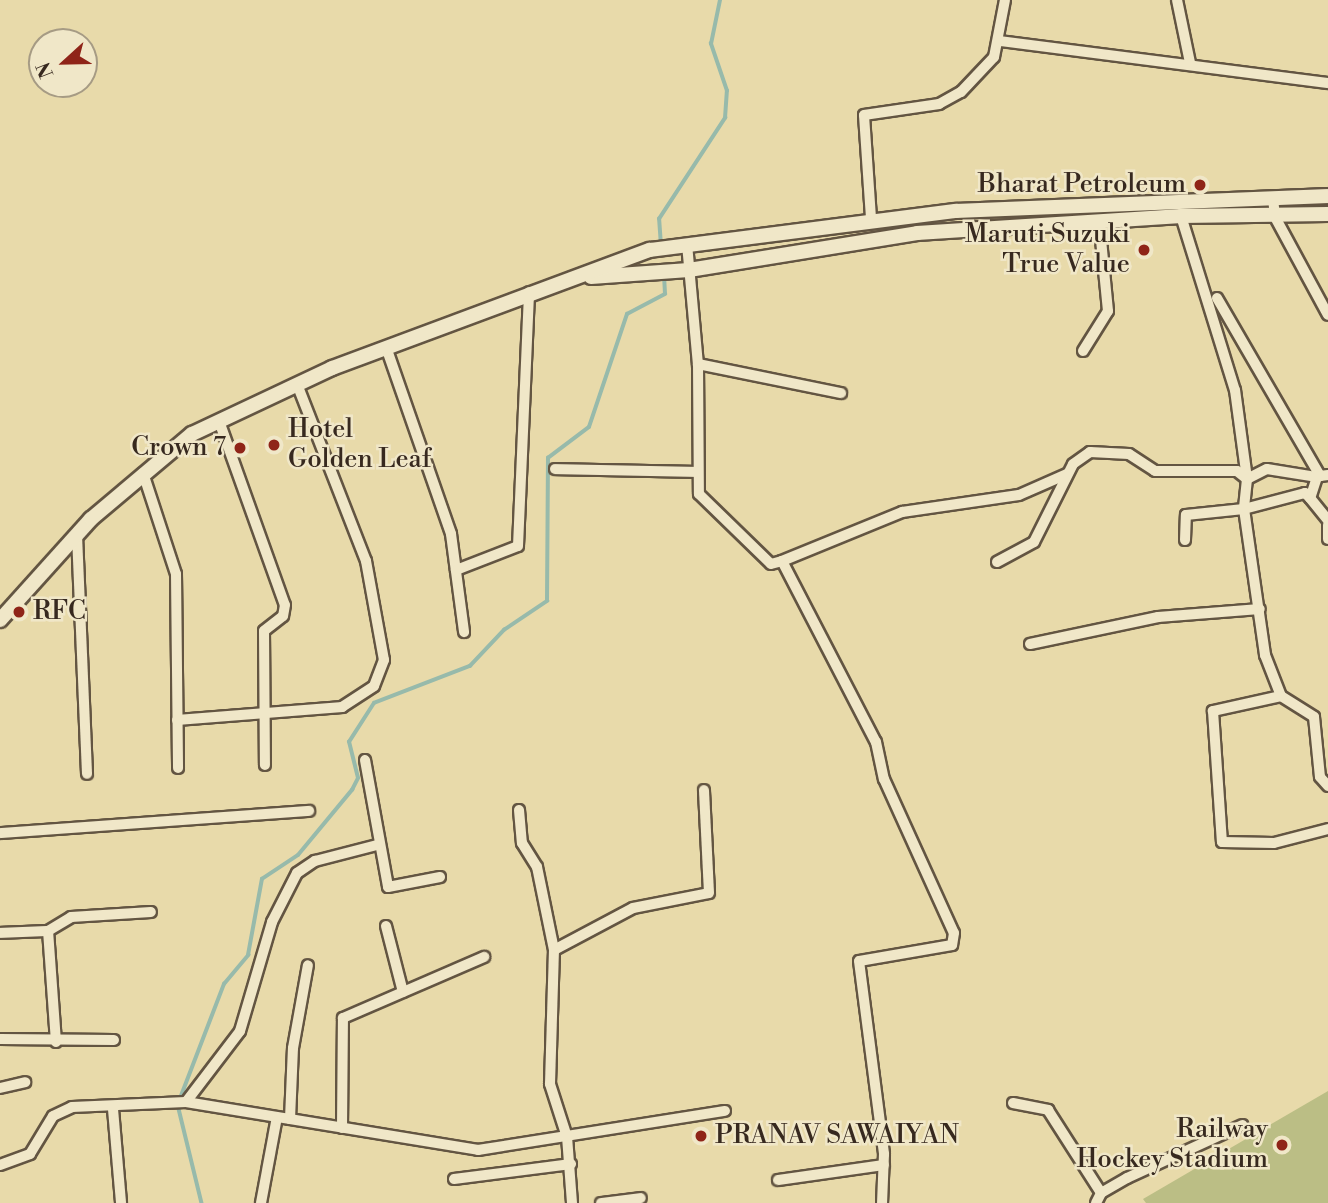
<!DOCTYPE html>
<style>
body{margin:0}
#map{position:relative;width:1328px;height:1203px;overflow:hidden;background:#e8daaa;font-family:"Libre Bodoni",serif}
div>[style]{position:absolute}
.green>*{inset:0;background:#bbbe85}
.stream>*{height:3.5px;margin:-1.75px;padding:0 1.75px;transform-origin:1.75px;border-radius:1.75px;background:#97baab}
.roads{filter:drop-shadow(2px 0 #635542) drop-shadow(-2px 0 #635542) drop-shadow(0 2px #635542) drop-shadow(0 -2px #635542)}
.minor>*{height:10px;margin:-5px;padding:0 5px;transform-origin:5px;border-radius:5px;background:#f0e7c8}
.secondary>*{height:14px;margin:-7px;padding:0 7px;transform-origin:7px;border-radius:7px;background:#f0e7c8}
.dots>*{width:19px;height:19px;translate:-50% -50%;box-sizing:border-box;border:4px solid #f0e7c8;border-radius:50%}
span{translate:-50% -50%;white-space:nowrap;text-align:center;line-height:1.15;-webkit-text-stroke:5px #f0e7c8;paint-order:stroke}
.poi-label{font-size:26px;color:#37291f}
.right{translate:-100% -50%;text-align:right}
.left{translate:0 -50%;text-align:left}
.north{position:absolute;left:28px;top:28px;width:70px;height:70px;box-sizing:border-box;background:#f0e7c8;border:2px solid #a69b84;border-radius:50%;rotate:248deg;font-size:19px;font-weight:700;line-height:28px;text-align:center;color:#37291f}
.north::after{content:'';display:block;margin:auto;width:24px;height:32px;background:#8f2418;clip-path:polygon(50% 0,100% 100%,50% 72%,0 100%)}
</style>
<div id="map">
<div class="green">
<i style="clip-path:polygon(1328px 1091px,1328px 1203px,1146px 1203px,1143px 1199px)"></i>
</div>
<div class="stream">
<i style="left:661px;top:246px;width:27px;rotate:-94deg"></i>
<i style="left:659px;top:219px;width:121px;rotate:-56.8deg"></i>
<i style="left:725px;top:118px;width:27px;rotate:-86deg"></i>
<i style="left:727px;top:91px;width:50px;rotate:-108.8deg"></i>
<i style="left:711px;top:44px;width:45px;rotate:-78.4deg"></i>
<i style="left:181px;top:1096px;width:120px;rotate:-69deg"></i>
<i style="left:224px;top:984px;width:38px;rotate:-50deg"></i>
<i style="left:248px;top:955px;width:77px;rotate:-79.6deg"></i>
<i style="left:262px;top:879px;width:43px;rotate:-33.7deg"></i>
<i style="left:298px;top:855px;width:85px;rotate:-50.3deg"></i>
<i style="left:352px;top:790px;width:13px;rotate:-63deg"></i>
<i style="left:358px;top:778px;width:37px;rotate:-104deg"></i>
<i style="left:349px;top:742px;width:46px;rotate:-57.3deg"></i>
<i style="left:374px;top:703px;width:103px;rotate:-21.1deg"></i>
<i style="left:470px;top:666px;width:50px;rotate:-46.6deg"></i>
<i style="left:504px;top:630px;width:52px;rotate:-34deg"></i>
<i style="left:547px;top:601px;width:143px;rotate:-89.6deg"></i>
<i style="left:548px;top:458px;width:51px;rotate:-37.1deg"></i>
<i style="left:589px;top:427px;width:119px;rotate:-71.4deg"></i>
<i style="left:627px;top:314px;width:43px;rotate:-27.8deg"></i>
<i style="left:665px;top:294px;width:20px;rotate:-93deg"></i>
<i style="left:179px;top:1109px;width:97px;rotate:76.3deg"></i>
</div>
<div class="roads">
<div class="minor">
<i style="left:1177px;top:0;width:64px;rotate:78.3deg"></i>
<i style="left:1000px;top:41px;width:331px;rotate:7.3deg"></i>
<i style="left:1273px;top:198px;width:19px;rotate:84deg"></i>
<i style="left:1275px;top:217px;width:111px;rotate:61.6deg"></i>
<i style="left:1181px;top:216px;width:182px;rotate:72.8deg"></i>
<i style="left:1235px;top:390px;width:90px;rotate:82.3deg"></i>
<i style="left:1247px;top:479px;width:22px;rotate:-27deg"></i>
<i style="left:1267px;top:469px;width:51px;rotate:9.1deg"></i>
<i style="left:1317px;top:477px;width:22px;rotate:108deg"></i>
<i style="left:1310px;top:498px;width:28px;rotate:51deg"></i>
<i style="left:871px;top:218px;width:103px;rotate:-93.9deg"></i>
<i style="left:864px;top:115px;width:76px;rotate:-8.3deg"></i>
<i style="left:939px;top:104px;width:25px;rotate:-29deg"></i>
<i style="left:961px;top:92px;width:48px;rotate:-46.7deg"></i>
<i style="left:994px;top:57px;width:58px;rotate:-79.1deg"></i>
<i style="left:687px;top:244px;width:121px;rotate:84.8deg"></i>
<i style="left:698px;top:364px;width:130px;rotate:89.6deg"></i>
<i style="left:699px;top:494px;width:100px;rotate:44.2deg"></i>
<i style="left:771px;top:564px;width:11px;rotate:-15deg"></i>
<i style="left:782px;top:561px;width:204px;rotate:62.6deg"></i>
<i style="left:876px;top:742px;width:38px;rotate:78deg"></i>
<i style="left:884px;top:779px;width:169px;rotate:65.6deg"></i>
<i style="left:954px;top:933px;width:12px;rotate:99deg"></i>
<i style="left:952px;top:945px;width:94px;rotate:170.2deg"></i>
<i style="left:859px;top:961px;width:195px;rotate:82.6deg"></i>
<i style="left:884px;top:1154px;width:49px;rotate:92.3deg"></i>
<i style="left:1217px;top:298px;width:206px;rotate:59.9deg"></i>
<i style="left:1320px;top:476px;width:8px;rotate:-7deg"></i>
<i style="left:386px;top:347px;width:198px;rotate:70.8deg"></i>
<i style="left:451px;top:534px;width:99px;rotate:82.4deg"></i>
<i style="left:1083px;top:351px;width:47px;rotate:-58deg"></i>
<i style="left:1108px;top:311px;width:91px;rotate:-95.6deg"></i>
<i style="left:698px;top:364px;width:146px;rotate:11.5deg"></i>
<i style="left:219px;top:421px;width:195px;rotate:70.3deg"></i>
<i style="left:285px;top:605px;width:11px;rotate:100deg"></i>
<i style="left:283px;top:616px;width:24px;rotate:142deg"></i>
<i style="left:264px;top:631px;width:134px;rotate:89.6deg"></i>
<i style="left:555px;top:469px;width:140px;rotate:1.2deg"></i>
<i style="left:143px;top:473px;width:106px;rotate:71.9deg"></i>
<i style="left:176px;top:574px;width:194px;rotate:89.4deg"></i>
<i style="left:1328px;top:525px;width:14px;rotate:90deg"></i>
<i style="left:77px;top:535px;width:239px;rotate:87.6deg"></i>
<i style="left:1185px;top:540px;width:25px;rotate:-88deg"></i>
<i style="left:1186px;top:515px;width:58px;rotate:-5.9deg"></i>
<i style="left:1244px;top:509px;width:148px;rotate:81.8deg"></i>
<i style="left:1265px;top:655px;width:44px;rotate:68.7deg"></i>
<i style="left:1281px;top:696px;width:39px;rotate:32deg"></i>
<i style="left:1314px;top:717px;width:60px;rotate:84.3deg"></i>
<i style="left:1320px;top:777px;width:12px;rotate:48deg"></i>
<i style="left:782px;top:561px;width:130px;rotate:-22.2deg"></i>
<i style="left:902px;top:512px;width:118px;rotate:-8.3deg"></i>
<i style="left:1019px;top:495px;width:52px;rotate:-23.6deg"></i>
<i style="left:997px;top:562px;width:42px;rotate:-28.4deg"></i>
<i style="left:1034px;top:542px;width:87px;rotate:-63.4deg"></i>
<i style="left:1073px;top:464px;width:21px;rotate:-35deg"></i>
<i style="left:1090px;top:452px;width:39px;rotate:3deg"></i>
<i style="left:1129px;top:454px;width:31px;rotate:33deg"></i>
<i style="left:1155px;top:471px;width:82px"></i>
<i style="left:1237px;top:471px;width:13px;rotate:39deg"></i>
<i style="left:1247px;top:479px;width:30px;rotate:96deg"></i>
<i style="left:1244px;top:509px;width:63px;rotate:-14.7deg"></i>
<i style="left:1305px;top:493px;width:7px;rotate:45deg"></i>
<i style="left:456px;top:570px;width:66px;rotate:-21.2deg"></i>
<i style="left:518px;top:546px;width:254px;rotate:-87.5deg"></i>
<i style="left:1030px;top:644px;width:131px;rotate:-11.9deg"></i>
<i style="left:1158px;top:617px;width:102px;rotate:-4.5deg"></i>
<i style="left:1281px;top:696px;width:70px;rotate:167.6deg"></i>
<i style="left:1213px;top:711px;width:131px;rotate:86.1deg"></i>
<i style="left:1222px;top:842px;width:52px;rotate:1.1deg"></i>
<i style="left:1274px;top:843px;width:56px;rotate:-14.5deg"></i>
<i style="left:177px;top:720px;width:166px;rotate:-4.5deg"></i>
<i style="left:342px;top:707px;width:38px;rotate:-33deg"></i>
<i style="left:374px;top:686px;width:28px;rotate:-69deg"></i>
<i style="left:384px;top:660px;width:101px;rotate:-100.3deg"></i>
<i style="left:366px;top:561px;width:190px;rotate:-111.3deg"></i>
<i style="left:365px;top:760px;width:129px;rotate:79.7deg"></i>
<i style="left:388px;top:887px;width:53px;rotate:-10.9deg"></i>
<i style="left:519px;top:810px;width:33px;rotate:85deg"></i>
<i style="left:522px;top:843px;width:28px;rotate:58deg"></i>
<i style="left:537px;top:867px;width:85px;rotate:78.4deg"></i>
<i style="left:0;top:833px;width:310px;rotate:-4.1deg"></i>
<i style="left:386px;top:926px;width:68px;rotate:75.6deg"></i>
<i style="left:0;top:933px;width:48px;rotate:-2.4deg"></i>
<i style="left:0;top:1039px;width:114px;rotate:0.5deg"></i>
<i style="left:56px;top:1042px;width:111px;rotate:-94.1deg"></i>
<i style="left:48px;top:931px;width:27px;rotate:-31deg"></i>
<i style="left:71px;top:917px;width:80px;rotate:-3.6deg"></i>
<i style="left:0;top:1088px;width:26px;rotate:-13deg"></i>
<i style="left:186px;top:1102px;width:89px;rotate:-52.7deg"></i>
<i style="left:240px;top:1031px;width:114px;rotate:-73.6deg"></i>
<i style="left:272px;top:922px;width:55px;rotate:-63deg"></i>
<i style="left:297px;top:873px;width:22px;rotate:-34deg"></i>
<i style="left:315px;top:861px;width:64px;rotate:-14.5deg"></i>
<i style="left:1013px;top:1103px;width:36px;rotate:11deg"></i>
<i style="left:1048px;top:1110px;width:98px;rotate:57.4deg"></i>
<i style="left:113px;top:1109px;width:94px;rotate:85.1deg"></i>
<i style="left:290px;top:1119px;width:71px;rotate:-87.6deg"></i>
<i style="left:293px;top:1048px;width:84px;rotate:-79.8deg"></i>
<i style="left:342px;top:1128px;width:110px;rotate:-89.5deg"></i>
<i style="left:343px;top:1018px;width:154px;rotate:-23.4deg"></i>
<i style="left:0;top:1165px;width:32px;rotate:-20deg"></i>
<i style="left:30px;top:1154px;width:44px;rotate:-58.8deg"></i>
<i style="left:53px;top:1116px;width:21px;rotate:-25deg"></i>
<i style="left:72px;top:1107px;width:114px;rotate:-2.5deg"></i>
<i style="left:186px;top:1102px;width:296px;rotate:9.3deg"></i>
<i style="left:478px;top:1150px;width:250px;rotate:-9deg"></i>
<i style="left:454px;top:1179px;width:118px;rotate:-7.3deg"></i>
<i style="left:778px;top:1180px;width:107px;rotate:-8.1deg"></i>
<i style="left:261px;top:1203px;width:87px;rotate:-79.5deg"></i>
<i style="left:572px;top:1203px;width:66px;rotate:-94.3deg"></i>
<i style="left:567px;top:1137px;width:56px;rotate:-107.8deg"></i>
<i style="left:550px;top:1084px;width:134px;rotate:-88.3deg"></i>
<i style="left:554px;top:950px;width:89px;rotate:-28deg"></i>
<i style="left:633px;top:908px;width:77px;rotate:-11.2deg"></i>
<i style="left:709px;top:893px;width:103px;rotate:-92.8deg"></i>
<i style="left:601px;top:1203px;width:40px;rotate:-7.1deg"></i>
<i style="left:1096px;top:1203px;width:11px;rotate:-63deg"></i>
<i style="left:1101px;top:1193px;width:30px;rotate:-30deg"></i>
<i style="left:1127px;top:1178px;width:127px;rotate:-24.7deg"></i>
</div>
<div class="secondary">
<i style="left:591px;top:277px;width:98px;rotate:-4.1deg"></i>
<i style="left:689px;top:270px;width:231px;rotate:-9.2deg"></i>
<i style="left:917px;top:233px;width:265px;rotate:-3.7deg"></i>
<i style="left:1181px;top:216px;width:147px;rotate:-0.8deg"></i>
<i style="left:0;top:620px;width:136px;rotate:-48deg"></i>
<i style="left:91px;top:519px;width:132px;rotate:-40.1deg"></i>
<i style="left:192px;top:434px;width:155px;rotate:-25.2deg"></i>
<i style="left:332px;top:368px;width:339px;rotate:-20.4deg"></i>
<i style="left:650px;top:250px;width:308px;rotate:-7.3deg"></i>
<i style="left:956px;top:211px;width:372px;rotate:-2.3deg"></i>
</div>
</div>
<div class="dots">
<i style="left:1200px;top:185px;background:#8f2418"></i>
<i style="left:1144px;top:250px;background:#8f2418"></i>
<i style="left:274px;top:445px;background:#8f2418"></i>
<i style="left:240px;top:448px;background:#8f2418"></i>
<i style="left:19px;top:612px;background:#8f2418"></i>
<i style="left:701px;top:1136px;background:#8f2418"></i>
<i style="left:1282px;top:1145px;background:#8f2418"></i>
</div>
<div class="poi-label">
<span class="right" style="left:1186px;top:185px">Bharat Petroleum</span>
<span class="right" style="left:1130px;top:250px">Maruti Suzuki<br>True Value</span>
<span class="left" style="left:288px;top:445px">Hotel<br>Golden Leaf</span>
<span class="right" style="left:226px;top:448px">Crown 7</span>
<span class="left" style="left:33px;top:612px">RFC</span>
<span class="right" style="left:1268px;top:1145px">Railway<br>Hockey Stadium</span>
<span class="left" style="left:715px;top:1136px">PRANAV SAWAIYAN</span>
</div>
<div class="north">N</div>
</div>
